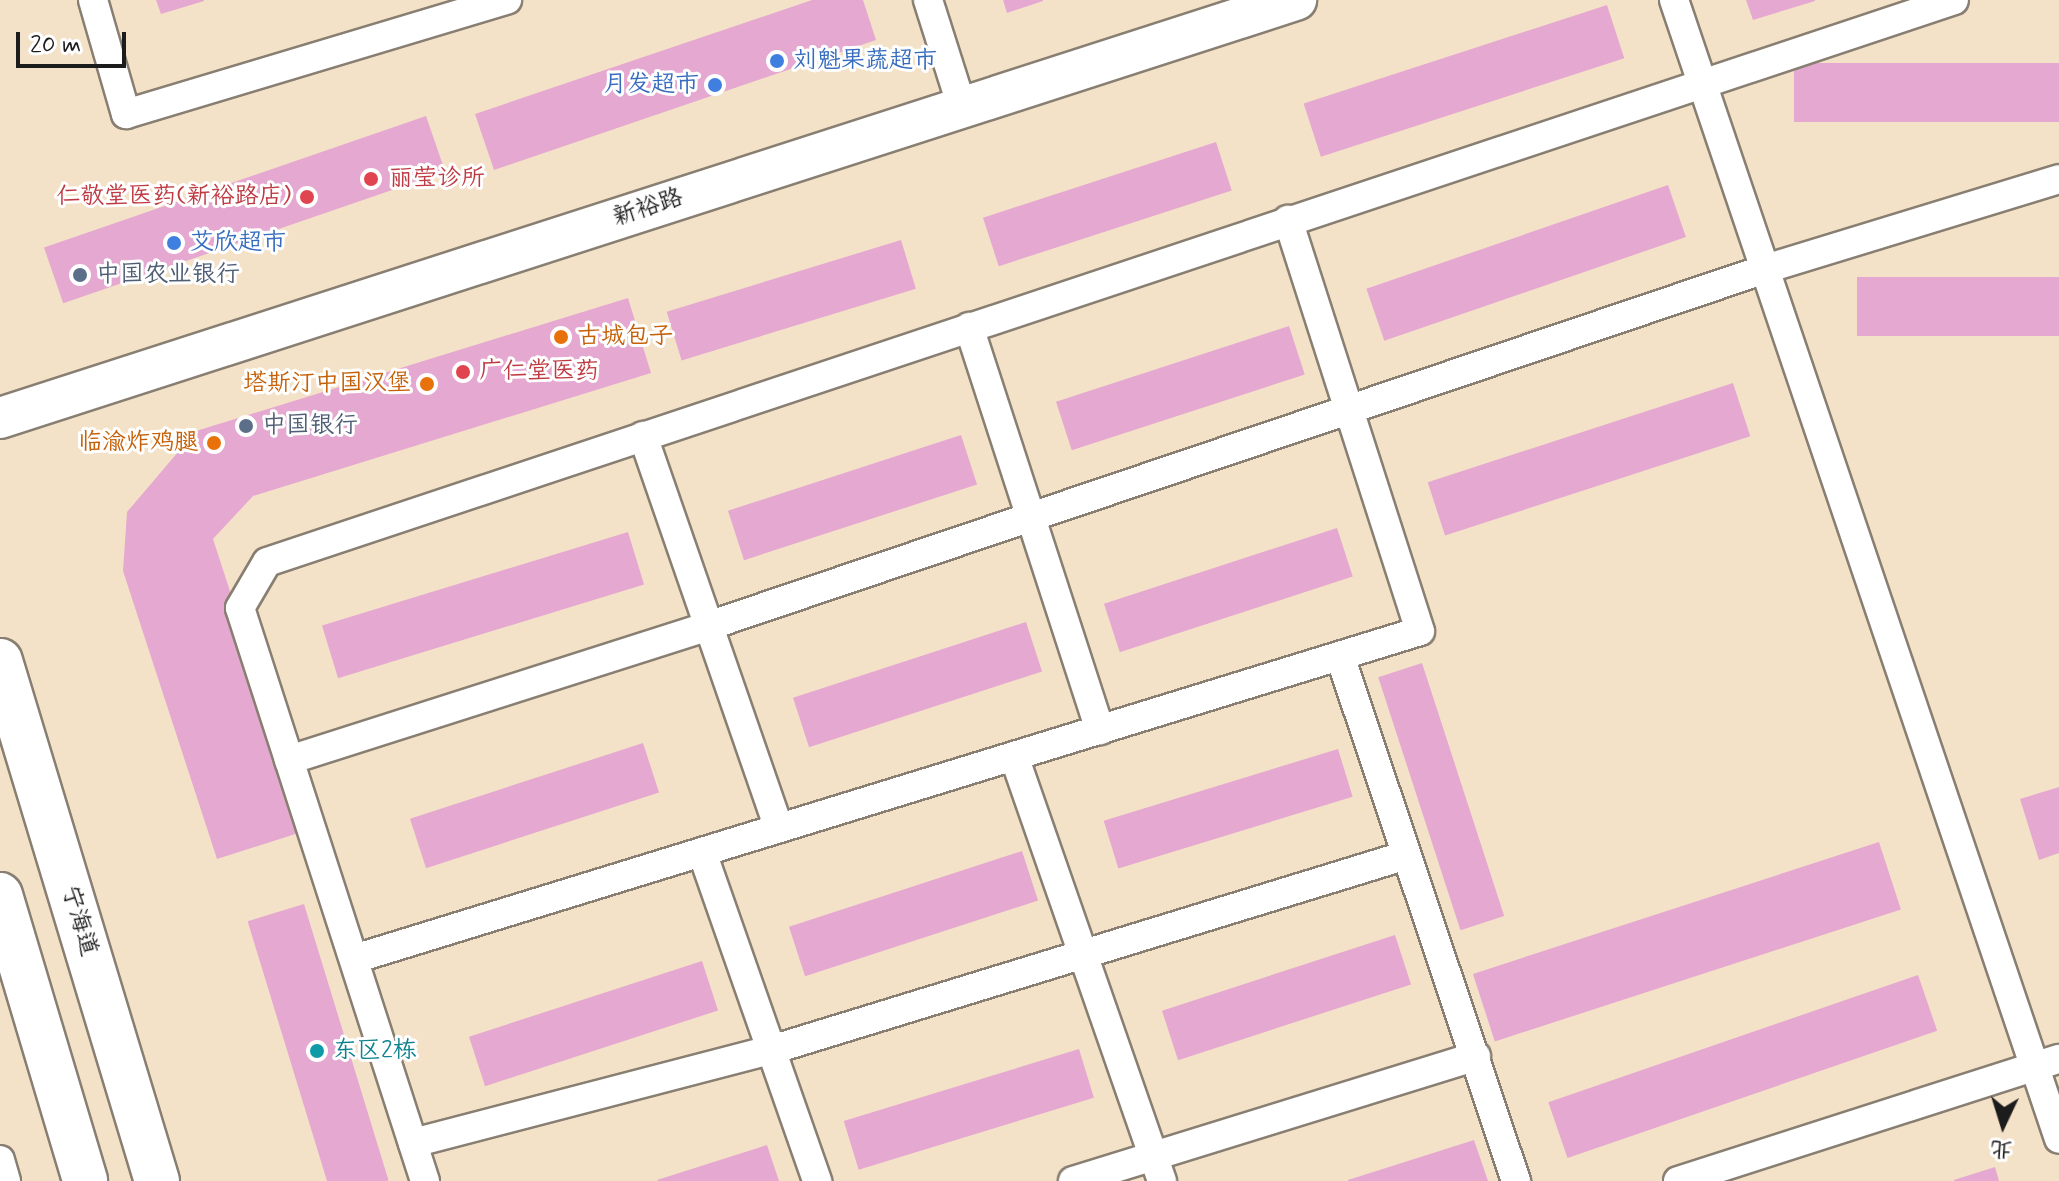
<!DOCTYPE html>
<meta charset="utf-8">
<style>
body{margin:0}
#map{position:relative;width:2059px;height:1181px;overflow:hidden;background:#f4e2c8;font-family:Mynerve,"LXGW WenKai TC",sans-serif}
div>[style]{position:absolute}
.building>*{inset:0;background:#e5a8d1;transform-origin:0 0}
.roads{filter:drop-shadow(2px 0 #887f72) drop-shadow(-2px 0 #887f72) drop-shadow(0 2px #887f72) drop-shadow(0 -2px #887f72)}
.street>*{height:28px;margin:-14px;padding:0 14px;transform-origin:14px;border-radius:14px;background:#fff}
.secondary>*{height:40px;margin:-20px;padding:0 20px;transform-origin:20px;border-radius:20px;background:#fff}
.primary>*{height:44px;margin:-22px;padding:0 22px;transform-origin:22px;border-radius:22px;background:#fff}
.dots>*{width:22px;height:22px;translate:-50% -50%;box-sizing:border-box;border:4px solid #fff;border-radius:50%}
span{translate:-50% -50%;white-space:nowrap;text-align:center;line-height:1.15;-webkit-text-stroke:6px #fff;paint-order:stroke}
.shop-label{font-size:24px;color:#366cbe}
.left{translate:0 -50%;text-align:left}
.right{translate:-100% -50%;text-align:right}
.health-label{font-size:24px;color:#be3a42}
.street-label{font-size:24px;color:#1c1c1c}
.service-label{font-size:24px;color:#4e5e75}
.food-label{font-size:24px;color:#c56008}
.culture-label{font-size:24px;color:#0d838f}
.north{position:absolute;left:1963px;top:1085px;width:80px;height:80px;-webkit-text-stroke:6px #fff;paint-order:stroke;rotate:184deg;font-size:22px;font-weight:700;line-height:32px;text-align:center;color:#1c1c1c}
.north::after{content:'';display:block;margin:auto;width:28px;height:36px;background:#1c1c1c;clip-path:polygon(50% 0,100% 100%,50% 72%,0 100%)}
.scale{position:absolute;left:16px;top:32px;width:110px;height:36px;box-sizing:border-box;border:4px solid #1c1c1c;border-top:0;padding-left:10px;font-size:24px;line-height:28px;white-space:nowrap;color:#1c1c1c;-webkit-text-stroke:6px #fff;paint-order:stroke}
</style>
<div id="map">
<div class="building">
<i style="clip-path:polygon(156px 0,204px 0,204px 1px,161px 14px)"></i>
<i style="clip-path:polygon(812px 0,863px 0,876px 40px,494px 170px,475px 114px)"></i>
<i style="clip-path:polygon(1003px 0,1043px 0,1043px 1px,1007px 13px)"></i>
<i style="clip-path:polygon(1746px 0,1815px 0,1815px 1px,1753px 20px)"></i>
<i style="left:1607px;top:5px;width:56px;height:319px;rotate:72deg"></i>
<i style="left:2059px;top:63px;width:59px;height:265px;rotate:90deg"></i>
<i style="left:426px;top:116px;width:59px;height:404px;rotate:71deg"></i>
<i style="left:1216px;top:142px;width:51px;height:245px;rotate:72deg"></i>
<i style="left:1668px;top:185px;width:55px;height:319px;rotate:71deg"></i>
<i style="left:901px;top:240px;width:51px;height:245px;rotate:73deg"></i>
<i style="left:2059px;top:277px;width:59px;height:202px;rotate:90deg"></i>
<i style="clip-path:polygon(628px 298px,651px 373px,253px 496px,213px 539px,308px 830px,217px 859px,123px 571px,127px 512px,196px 431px)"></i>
<i style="left:1289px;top:326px;width:51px;height:245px;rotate:72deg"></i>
<i style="left:1733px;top:383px;width:56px;height:321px;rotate:72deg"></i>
<i style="left:961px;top:435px;width:52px;height:245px;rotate:72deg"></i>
<i style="left:1337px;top:528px;width:51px;height:245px;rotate:72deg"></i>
<i style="left:628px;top:532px;width:55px;height:320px;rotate:73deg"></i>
<i style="left:1026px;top:622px;width:52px;height:245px;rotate:72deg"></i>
<i style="left:1422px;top:663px;width:266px;height:46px;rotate:72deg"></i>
<i style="left:643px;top:743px;width:52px;height:245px;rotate:72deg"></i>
<i style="left:1338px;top:749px;width:50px;height:245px;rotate:73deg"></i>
<i style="clip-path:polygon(2059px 787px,2059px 853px,2039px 860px,2020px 799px)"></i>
<i style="left:1879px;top:842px;width:71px;height:427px;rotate:72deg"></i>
<i style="left:1022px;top:851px;width:52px;height:245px;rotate:72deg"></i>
<i style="left:304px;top:904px;width:289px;height:59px;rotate:73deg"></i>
<i style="left:1395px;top:935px;width:52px;height:245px;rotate:72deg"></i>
<i style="left:702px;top:961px;width:52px;height:245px;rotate:72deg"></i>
<i style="left:1918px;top:975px;width:59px;height:391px;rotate:71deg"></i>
<i style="left:1079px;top:1049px;width:51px;height:246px;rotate:73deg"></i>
<i style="clip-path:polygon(1474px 1140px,1488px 1181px,1348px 1181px,1348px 1180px)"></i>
<i style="clip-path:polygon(767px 1145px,779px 1181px,658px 1181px,657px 1180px)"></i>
<i style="clip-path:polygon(1995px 1167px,1999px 1181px,1954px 1181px,1954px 1180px)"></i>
</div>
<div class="roads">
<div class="street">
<i style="left:93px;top:0;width:119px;rotate:73.9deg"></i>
<i style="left:126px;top:114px;width:398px;rotate:-16.7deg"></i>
<i style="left:928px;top:0;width:112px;rotate:72.4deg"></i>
<i style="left:1674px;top:0;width:1202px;rotate:71.32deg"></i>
<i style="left:969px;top:327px;width:424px;rotate:72deg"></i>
<i style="left:643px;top:436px;width:415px;rotate:70.9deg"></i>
<i style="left:1340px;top:656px;width:554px;rotate:71.47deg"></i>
<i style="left:1014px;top:756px;width:450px;rotate:70.8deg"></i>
<i style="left:289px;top:760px;width:443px;rotate:-17.7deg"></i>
<i style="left:711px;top:625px;width:1112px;rotate:-18.66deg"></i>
<i style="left:1765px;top:269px;width:307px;rotate:-17deg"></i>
<i style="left:702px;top:852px;width:349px;rotate:70.7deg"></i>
<i style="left:354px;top:959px;width:1115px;rotate:-17.1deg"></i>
<i style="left:1420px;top:631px;width:432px;rotate:-107.8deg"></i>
<i style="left:413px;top:1143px;width:370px;rotate:-14.6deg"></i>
<i style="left:771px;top:1050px;width:665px;rotate:-17.05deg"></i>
<i style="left:0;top:1160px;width:22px;rotate:74deg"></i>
<i style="left:425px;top:1181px;width:602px;rotate:-107.89deg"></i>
<i style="left:240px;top:608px;width:53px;rotate:-59.6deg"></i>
<i style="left:267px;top:562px;width:1778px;rotate:-18.42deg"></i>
<i style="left:1073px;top:1181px;width:422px;rotate:-17.2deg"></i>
<i style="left:1678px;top:1181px;width:400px;rotate:-17.8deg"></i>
</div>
<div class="secondary">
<i style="left:0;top:418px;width:1362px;rotate:-17.88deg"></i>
</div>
<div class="primary">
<i style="left:0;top:661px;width:543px;rotate:73.2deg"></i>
<i style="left:0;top:895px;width:298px;rotate:73.4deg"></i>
</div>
</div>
<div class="dots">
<i style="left:777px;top:61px;background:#3f7fe0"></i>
<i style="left:715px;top:85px;background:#3f7fe0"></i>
<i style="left:371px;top:179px;background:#e0444e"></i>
<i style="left:307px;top:197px;background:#e0444e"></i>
<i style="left:174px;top:243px;background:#3f7fe0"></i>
<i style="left:80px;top:275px;background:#5c6f8a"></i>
<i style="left:561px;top:337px;background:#e8710a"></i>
<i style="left:463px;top:372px;background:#e0444e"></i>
<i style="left:427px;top:384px;background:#e8710a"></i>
<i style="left:246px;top:426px;background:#5c6f8a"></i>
<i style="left:214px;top:443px;background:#e8710a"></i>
<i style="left:317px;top:1051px;background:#0f9aa8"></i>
</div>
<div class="shop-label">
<span class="left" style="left:793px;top:61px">刘魁果蔬超市</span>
<span class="right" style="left:699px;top:85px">月发超市</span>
<span class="left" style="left:190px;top:243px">艾欣超市</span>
</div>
<div class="health-label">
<span class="left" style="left:389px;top:179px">丽莹诊所</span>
<span class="right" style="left:291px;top:197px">仁敬堂医药(新裕路店)</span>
<span class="left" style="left:479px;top:372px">广仁堂医药</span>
</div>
<div class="street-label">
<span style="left:648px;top:208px;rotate:-18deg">新裕路</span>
<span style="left:79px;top:921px;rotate:73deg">宁海道</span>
</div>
<div class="service-label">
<span class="left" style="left:96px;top:275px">中国农业银行</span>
<span class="left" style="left:262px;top:426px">中国银行</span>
</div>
<div class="food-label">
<span class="left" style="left:577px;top:337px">古城包子</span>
<span class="right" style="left:411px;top:384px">塔斯汀中国汉堡</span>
<span class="right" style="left:198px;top:443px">临渝炸鸡腿</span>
</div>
<div class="culture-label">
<span class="left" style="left:333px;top:1051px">东区2栋</span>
</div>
<div class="north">北</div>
<div class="scale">20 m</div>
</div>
